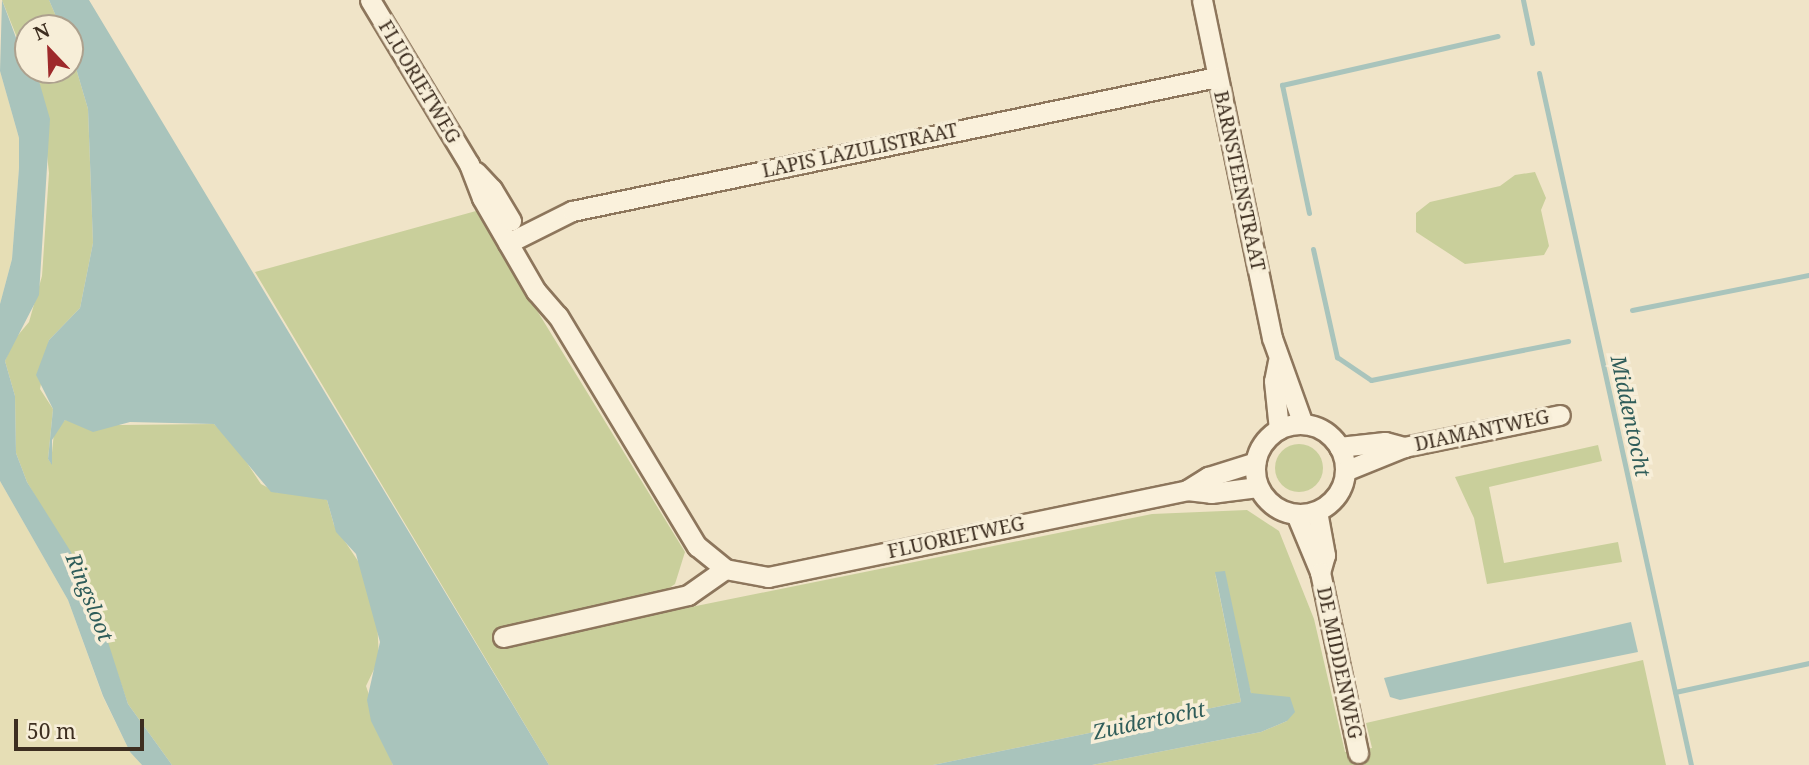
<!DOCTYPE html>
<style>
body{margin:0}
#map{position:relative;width:1809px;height:765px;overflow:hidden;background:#f0e4c8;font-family:"Noto Serif",serif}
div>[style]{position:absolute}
.farmland>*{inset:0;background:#e6deb5}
.green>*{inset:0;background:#c9cf9b}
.round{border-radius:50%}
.water>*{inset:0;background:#a9c4bc}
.stream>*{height:5px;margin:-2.5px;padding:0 2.5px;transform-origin:2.5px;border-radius:2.5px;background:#a9c4bc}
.roads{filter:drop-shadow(2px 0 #8d765c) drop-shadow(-2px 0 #8d765c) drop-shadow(0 2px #8d765c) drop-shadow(0 -2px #8d765c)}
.minor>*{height:19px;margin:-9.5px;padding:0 9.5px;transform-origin:9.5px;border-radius:9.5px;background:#faf1dc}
.minor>.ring{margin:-9.5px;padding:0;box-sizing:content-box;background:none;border:19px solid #faf1dc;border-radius:50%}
span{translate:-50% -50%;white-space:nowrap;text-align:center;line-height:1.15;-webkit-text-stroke:7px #f7eed8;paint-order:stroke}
.street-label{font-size:19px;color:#3d2e20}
.water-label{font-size:21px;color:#2f5d5a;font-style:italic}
.north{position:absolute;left:14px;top:14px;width:70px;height:70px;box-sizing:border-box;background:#f7eed8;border:2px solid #ada18e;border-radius:50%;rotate:337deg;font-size:19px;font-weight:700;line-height:28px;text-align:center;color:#3d2e20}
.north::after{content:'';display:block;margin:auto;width:24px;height:32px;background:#9e2a2b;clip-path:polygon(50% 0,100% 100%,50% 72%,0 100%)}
.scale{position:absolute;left:14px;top:719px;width:130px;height:32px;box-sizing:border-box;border:4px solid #3d2e20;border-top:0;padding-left:9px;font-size:21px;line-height:24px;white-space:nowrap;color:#3d2e20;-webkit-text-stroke:5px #f7eed8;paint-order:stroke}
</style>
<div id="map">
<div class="farmland">
<i style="clip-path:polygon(0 71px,19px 138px,19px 168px,12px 259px,0 304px)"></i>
<i style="clip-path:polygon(0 481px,68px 600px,103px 697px,130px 752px,142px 765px,0 765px)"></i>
</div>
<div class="green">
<i style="clip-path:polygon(2px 0,49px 0,61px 28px,28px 28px,28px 65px)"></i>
<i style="clip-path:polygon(70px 48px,88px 109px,93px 243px,80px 308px,49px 340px,40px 389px,53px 409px,48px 459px,51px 463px,54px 432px,65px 420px,120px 425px,214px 424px,237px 448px,261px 484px,278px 493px,301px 492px,327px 500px,334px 525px,362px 567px,377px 618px,379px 659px,366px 686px,393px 765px,172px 765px,128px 704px,86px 583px,27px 482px,16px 453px,15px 396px,5px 361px,14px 340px,29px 322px,42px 276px,49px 173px,39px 81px,31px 70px,70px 70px)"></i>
<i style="clip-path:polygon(1535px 172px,1546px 198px,1541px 210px,1549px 246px,1544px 255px,1465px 264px,1416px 232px,1416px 213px,1430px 202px,1500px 186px,1515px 175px)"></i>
<i style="clip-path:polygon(476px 211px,685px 552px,675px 584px,659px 595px,495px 629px,498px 646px,1152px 514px,1247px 510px,1279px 531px,1314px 619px,1345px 752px,1372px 748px,1366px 723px,1643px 660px,1666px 765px,1092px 765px,1261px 732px,1287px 721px,1251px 693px,1215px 573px,1241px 702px,933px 765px,549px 765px,255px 272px)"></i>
<i class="round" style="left:1275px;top:444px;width:48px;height:48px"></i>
<i style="clip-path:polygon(1598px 445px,1602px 461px,1489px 487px,1504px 563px,1618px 542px,1622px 562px,1487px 584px,1474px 518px,1455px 477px)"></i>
</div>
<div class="water">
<i style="clip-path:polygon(2px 0,28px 70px,39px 81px,50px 119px,39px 295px,5px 361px,15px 396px,16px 453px,27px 482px,71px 552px,97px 608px,128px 704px,172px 765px,142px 765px,130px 752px,103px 696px,68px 600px,0 481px,0 304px,12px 259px,19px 168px,19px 138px,0 71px)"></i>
<i style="clip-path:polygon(49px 0,89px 0,549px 765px,393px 765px,371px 721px,367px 700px,380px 642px,356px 554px,336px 532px,327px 500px,271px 492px,214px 424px,130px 422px,93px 432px,65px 420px,52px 440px,52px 465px,48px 459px,53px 409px,36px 375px,49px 340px,80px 308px,93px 243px,88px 109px,70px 48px,70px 28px,61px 28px)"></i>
<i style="clip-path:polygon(1225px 571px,1251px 693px,1290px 697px,1295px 712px,1287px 721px,1261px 732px,1092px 765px,933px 765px,1241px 702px,1215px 572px)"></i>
<i style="clip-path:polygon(1631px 622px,1638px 652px,1400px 700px,1390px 697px,1384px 678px)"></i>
</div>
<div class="stream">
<i style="left:1523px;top:0;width:44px;rotate:78.2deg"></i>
<i style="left:1539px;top:73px;width:708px;rotate:77.61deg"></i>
<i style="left:1309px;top:213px;width:131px;rotate:-101.9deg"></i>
<i style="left:1282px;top:85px;width:221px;rotate:-12.8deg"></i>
<i style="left:1313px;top:249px;width:111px;rotate:77.5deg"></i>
<i style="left:1337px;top:357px;width:41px;rotate:34.1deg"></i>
<i style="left:1371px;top:380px;width:201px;rotate:-11.2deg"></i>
<i style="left:1632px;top:310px;width:180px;rotate:-11.2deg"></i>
<i style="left:1675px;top:692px;width:137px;rotate:-12.2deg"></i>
</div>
<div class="roads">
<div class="minor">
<i style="left:370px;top:0;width:192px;rotate:58.9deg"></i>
<i style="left:469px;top:164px;width:36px;rotate:69deg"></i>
<i style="left:482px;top:198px;width:108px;rotate:59.9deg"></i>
<i style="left:536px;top:291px;width:33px;rotate:49deg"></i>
<i style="left:558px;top:316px;width:269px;rotate:58.9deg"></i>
<i style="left:697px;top:546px;width:36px;rotate:39deg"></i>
<i style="left:725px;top:569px;width:44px;rotate:10.5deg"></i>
<i style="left:768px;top:577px;width:428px;rotate:-11.7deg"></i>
<i style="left:1187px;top:490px;width:24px;rotate:7deg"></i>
<i style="left:1211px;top:493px;width:47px;rotate:-7.3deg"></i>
<i style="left:1202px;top:0;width:345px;rotate:78.3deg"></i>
<i style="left:1272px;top:338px;width:91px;rotate:70.2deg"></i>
<i style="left:476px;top:172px;width:23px;rotate:47deg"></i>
<i style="left:492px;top:189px;width:37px;rotate:59deg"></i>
<i style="left:508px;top:243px;width:72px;rotate:-26.6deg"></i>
<i style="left:572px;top:211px;width:659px;rotate:-11.74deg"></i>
<i style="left:1278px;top:361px;width:20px;rotate:101deg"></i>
<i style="left:1274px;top:381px;width:48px;rotate:84.1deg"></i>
<i class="ring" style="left:1255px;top:424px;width:71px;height:71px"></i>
<i style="left:1339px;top:447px;width:46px;rotate:-6.2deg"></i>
<i style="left:1385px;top:442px;width:20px;rotate:15deg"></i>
<i style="left:1404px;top:447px;width:159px;rotate:-11.6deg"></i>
<i style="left:1345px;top:471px;width:64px;rotate:-22.1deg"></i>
<i style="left:1187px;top:490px;width:25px;rotate:-32deg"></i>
<i style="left:1208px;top:477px;width:50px;rotate:-17.4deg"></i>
<i style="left:1317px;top:511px;width:45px;rotate:79.7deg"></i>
<i style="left:1325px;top:555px;width:18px;rotate:106deg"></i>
<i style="left:1296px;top:514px;width:63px;rotate:67.5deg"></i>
<i style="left:1320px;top:572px;width:185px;rotate:78.1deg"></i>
<i style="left:503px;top:637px;width:190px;rotate:-12.8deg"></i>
<i style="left:688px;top:595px;width:45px;rotate:-35.1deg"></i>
</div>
</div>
<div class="street-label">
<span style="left:419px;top:82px;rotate:59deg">FLUORIETWEG</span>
<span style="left:860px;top:151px;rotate:-12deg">LAPIS LAZULISTRAAT</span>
<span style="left:1239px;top:181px;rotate:78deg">BARNSTEENSTRAAT</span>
<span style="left:1482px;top:431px;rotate:-12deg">DIAMANTWEG</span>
<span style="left:956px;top:538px;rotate:-12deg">FLUORIETWEG</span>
<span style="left:1339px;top:663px;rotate:78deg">DE MIDDENWEG</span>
</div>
<div class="water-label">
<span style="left:1631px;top:416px;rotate:78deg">Middentocht</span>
<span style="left:90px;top:597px;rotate:68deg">Ringsloot</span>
<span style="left:1149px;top:720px;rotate:-12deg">Zuidertocht</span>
</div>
<div class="north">N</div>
<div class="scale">50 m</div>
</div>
